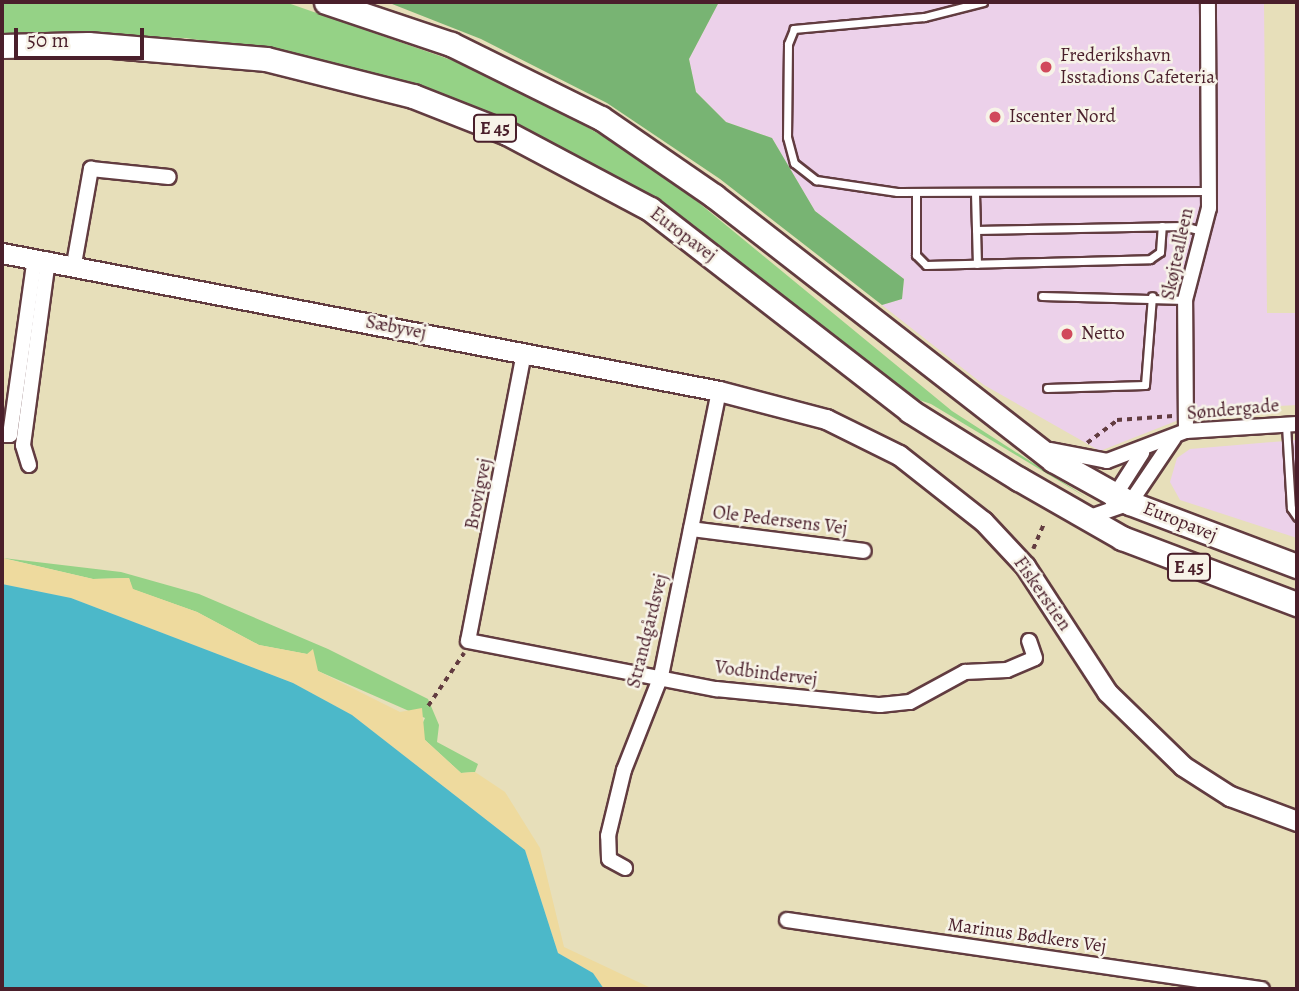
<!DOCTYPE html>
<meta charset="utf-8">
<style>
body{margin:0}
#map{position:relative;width:1299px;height:991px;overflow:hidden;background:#e7dfba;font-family:Alegreya,serif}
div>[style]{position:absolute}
.built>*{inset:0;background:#ecd1ea}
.green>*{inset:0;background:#95d286}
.forest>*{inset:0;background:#78b473}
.sand>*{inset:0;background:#eeda9e}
.water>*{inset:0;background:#4cb8c9}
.path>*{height:3.5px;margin-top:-1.75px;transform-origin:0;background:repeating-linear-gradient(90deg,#623c40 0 5px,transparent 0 10px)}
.roads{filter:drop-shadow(2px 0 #623c40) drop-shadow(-2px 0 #623c40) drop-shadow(0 2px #623c40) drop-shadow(0 -2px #623c40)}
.service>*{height:7px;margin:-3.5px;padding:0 3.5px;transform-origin:3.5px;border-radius:3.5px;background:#fff}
.minor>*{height:14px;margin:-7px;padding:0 7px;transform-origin:7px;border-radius:7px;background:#fff}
.tertiary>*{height:19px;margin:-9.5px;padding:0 9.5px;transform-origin:9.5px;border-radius:9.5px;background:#fff}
.primary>*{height:23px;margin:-11.5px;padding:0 11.5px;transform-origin:11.5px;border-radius:11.5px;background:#fff}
.dots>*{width:19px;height:19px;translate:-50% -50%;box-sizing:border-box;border:4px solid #f7f3e8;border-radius:50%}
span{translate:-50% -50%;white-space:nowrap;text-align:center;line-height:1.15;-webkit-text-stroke:5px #f7f3e8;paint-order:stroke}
.shield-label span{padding:2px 5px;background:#f7f3e8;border:2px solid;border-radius:5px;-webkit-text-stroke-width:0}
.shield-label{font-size:18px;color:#4a1f2b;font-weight:700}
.poi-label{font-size:19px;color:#4a1f2b}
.left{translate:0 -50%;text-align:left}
.street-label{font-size:19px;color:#4a1f2b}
.frame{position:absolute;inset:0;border:4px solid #4a1f2b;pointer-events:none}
.scale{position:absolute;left:14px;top:28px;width:130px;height:32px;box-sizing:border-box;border:4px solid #4a1f2b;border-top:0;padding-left:9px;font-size:21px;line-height:24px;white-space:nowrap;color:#4a1f2b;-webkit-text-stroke:5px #f7f3e8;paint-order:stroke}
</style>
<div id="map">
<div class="built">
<i style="clip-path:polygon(719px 2px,1264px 2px,1267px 313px,1297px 313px,1297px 405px,1204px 410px,1100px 451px,984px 385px,882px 305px,902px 299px,904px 279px,815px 211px,772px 138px,726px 122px,696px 92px,689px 59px)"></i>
<i style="clip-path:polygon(1297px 440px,1297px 538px,1180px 500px,1170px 482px,1177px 458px,1190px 449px)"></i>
</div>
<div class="green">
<i style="clip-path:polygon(2px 2px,285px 2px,503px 78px,654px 166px,952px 411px,1089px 499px,931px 404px,902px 394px,694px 228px,537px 134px,462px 101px,313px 57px,186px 38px,2px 34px)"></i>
<i style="clip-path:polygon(3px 558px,121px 572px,199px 594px,328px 649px,428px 699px,439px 725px,437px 742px,478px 764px,475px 772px,461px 773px,425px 740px,419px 731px,425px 718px,318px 671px,307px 654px,259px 645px,197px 612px,132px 589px,129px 578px,93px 579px)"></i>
</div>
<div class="forest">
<i style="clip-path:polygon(387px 2px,719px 2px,689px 59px,696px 92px,726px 122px,772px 138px,815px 211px,904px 279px,902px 299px,882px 305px,720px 179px,607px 103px,481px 39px)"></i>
</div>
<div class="sand">
<i style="clip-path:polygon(2px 558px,93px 579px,129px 578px,133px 589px,197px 612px,259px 645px,307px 654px,313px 649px,318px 671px,400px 712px,422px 708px,425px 740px,461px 773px,475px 772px,505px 792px,540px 848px,564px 947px,653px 989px,604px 989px,593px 973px,558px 953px,525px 850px,352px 715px,293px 683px,71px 598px,2px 584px)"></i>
</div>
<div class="water">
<i style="clip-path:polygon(2px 584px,71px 598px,293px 683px,352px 715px,525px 850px,558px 953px,593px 973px,604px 989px,2px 989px)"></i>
</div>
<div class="path">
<i style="left:1087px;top:443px;width:38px;rotate:-37deg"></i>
<i style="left:1117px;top:420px;width:56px;rotate:-4.1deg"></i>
<i style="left:1033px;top:549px;width:26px;rotate:-67deg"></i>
<i style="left:428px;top:706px;width:64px;rotate:-55.8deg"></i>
</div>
<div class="roads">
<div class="service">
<i style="left:983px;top:2px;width:61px;rotate:165.7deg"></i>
<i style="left:924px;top:17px;width:131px;rotate:174.7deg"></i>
<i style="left:794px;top:29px;width:16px;rotate:112deg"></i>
<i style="left:788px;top:44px;width:93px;rotate:90.6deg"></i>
<i style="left:787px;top:137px;width:27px;rotate:75deg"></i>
<i style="left:794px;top:163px;width:28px;rotate:38deg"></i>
<i style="left:816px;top:180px;width:82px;rotate:8.4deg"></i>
<i style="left:897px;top:192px;width:312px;rotate:-0.2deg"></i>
<i style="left:916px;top:193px;width:62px;rotate:90deg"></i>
<i style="left:916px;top:255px;width:14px;rotate:45deg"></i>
<i style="left:926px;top:265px;width:224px;rotate:-1.5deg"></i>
<i style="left:1150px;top:259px;width:12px;rotate:-35deg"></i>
<i style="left:1160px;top:252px;width:26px;rotate:-86deg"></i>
<i style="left:975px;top:193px;width:71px;rotate:88.4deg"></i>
<i style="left:976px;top:230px;width:207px;rotate:-1.1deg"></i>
<i style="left:1183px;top:226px;width:20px;rotate:15deg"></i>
<i style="left:1042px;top:296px;width:143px;rotate:1.6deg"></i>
<i style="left:1047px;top:388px;width:98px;rotate:-1.8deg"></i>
<i style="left:1145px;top:385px;width:89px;rotate:-85.5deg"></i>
<i style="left:1286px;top:425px;width:83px;rotate:86.6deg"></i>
<i style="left:1291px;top:508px;width:11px;rotate:56deg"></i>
</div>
<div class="minor">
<i style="left:74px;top:264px;width:97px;rotate:-79.9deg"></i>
<i style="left:91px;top:169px;width:78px;rotate:5.9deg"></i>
<i style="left:524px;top:353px;width:293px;rotate:101deg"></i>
<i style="left:468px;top:641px;width:253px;rotate:11deg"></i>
<i style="left:716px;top:689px;width:165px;rotate:5.6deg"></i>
<i style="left:880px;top:705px;width:30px;rotate:-6deg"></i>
<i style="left:910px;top:702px;width:63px;rotate:-28.6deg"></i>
<i style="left:965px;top:672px;width:42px;rotate:-2.7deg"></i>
<i style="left:1007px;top:670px;width:30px;rotate:-23deg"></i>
<i style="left:1035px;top:658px;width:18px;rotate:-109deg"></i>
<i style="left:1186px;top:431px;width:131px;rotate:-90.4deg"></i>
<i style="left:1185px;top:300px;width:95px;rotate:-75.4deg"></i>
<i style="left:1209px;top:208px;width:206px;rotate:-90.3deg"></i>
<i style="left:2px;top:435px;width:8px"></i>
<i style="left:10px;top:435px;width:179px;rotate:-82deg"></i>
<i style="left:1051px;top:450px;width:57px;rotate:11.1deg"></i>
<i style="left:1107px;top:461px;width:85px;rotate:-20.8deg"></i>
<i style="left:1186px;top:431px;width:111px;rotate:-3.6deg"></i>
<i style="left:29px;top:465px;width:21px;rotate:-107deg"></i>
<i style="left:23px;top:445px;width:187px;rotate:-82.3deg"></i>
<i style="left:1112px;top:500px;width:56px;rotate:-57.4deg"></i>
<i style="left:1087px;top:518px;width:46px;rotate:-19.2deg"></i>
<i style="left:1130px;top:503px;width:78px;rotate:-55.9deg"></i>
<i style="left:691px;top:529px;width:174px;rotate:7.2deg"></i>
<i style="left:625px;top:868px;width:18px;rotate:-151deg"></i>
<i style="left:609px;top:859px;width:23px;rotate:-92deg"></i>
<i style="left:608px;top:836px;width:68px;rotate:-76.4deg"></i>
<i style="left:624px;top:770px;width:101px;rotate:-68.5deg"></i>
<i style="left:661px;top:676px;width:291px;rotate:-78.5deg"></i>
<i style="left:787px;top:920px;width:480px;rotate:8.3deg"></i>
</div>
<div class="tertiary">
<i style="left:2px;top:253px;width:730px;rotate:10.89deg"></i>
<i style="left:719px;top:391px;width:111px;rotate:14.7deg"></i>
<i style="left:826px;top:419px;width:81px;rotate:26.3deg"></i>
<i style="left:899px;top:455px;width:107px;rotate:38.2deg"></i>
<i style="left:983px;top:521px;width:62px;rotate:47deg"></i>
<i style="left:1025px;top:566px;width:150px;rotate:56.9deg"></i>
<i style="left:1107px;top:692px;width:106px;rotate:44.2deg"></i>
<i style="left:1183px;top:766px;width:56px;rotate:32.6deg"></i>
<i style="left:1230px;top:796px;width:72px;rotate:20.5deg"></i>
</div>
<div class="primary">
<i style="left:326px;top:2px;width:132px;rotate:18.6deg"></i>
<i style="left:451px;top:44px;width:167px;rotate:26.3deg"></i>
<i style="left:601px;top:118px;width:137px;rotate:34.6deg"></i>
<i style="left:714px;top:196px;width:430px;rotate:37.9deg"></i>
<i style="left:1053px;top:460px;width:88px;rotate:29.2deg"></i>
<i style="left:1130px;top:503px;width:178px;rotate:20.7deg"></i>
<i style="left:2px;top:46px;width:86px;rotate:-1.3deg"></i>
<i style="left:88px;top:44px;width:179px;rotate:4.8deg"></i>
<i style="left:266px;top:59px;width:152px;rotate:14.1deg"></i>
<i style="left:413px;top:96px;width:101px;rotate:21.5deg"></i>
<i style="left:507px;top:133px;width:162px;rotate:28deg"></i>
<i style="left:650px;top:209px;width:329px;rotate:37.8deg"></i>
<i style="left:910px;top:411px;width:128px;rotate:32deg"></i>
<i style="left:1019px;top:479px;width:119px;rotate:29.8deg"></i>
<i style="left:1122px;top:538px;width:187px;rotate:20.7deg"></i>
</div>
</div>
<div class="dots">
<i style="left:1046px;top:67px;background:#d1495b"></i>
<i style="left:995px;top:117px;background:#d1495b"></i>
<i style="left:1067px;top:334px;background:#d1495b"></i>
</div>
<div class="shield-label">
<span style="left:495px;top:128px">E 45</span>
<span style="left:1189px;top:567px">E 45</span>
</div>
<div class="poi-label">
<span class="left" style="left:1060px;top:67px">Frederikshavn<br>Isstadions Cafeteria</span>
<span class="left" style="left:1009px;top:117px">Iscenter Nord</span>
<span class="left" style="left:1081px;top:334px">Netto</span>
</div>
<div class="street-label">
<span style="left:683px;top:235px;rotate:37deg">Europavej</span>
<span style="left:1178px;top:254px;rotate:-78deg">Skøjtealleen</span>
<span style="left:396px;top:328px;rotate:11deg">Sæbyvej</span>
<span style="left:1233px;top:410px;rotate:-5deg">Søndergade</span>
<span style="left:479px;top:494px;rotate:-79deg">Brovigvej</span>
<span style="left:780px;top:521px;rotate:7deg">Ole Pedersens Vej</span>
<span style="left:1180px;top:522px;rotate:22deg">Europavej</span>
<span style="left:1042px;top:594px;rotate:55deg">Fiskerstien</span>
<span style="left:648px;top:631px;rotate:-76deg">Strandgårdsvej</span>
<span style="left:766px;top:674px;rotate:7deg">Vodbindervej</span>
<span style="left:1027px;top:936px;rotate:8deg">Marinus Bødkers Vej</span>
</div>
<div class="frame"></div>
<div class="scale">50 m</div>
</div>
